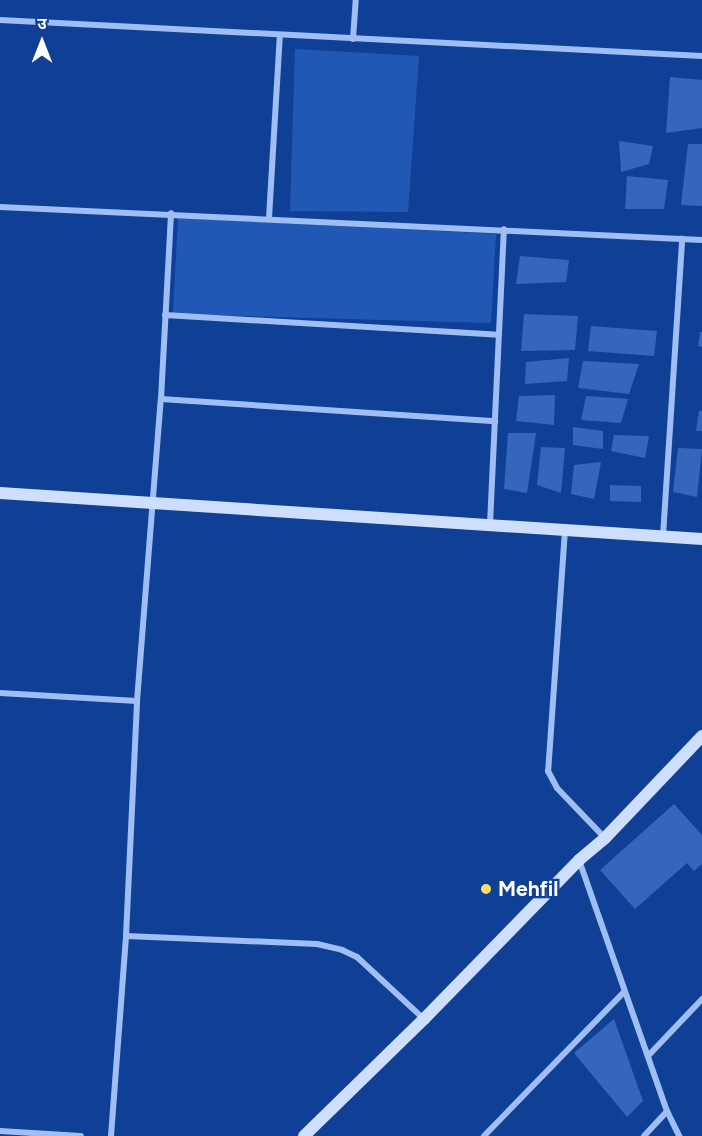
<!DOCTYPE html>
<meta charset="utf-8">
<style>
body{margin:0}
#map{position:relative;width:702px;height:1136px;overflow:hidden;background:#104095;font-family:Figtree,"Noto Sans Devanagari",sans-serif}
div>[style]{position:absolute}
.green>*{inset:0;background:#2258b5}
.building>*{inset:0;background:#3466bc}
.street>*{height:6px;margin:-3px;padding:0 3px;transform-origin:3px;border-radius:3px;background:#9ebef4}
.secondary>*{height:12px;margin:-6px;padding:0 6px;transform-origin:6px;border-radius:6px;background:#cedffd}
.dots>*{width:16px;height:16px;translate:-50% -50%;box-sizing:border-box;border:3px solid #104095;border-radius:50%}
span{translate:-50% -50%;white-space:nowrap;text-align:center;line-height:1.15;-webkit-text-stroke:4.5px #104095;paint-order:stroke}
.poi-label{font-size:21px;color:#fff;font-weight:700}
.left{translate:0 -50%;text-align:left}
.north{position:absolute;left:12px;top:12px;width:60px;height:60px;-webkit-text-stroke:4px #104095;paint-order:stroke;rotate:0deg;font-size:16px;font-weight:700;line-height:24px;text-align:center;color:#fff}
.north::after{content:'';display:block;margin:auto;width:21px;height:27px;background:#fff;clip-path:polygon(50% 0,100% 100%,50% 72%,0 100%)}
</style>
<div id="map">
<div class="green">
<i style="clip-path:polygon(295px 49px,419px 56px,408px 212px,290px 211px)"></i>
<i style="clip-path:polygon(178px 218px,496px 234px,491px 323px,173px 314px)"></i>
</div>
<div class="building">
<i style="clip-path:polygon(670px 77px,702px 80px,702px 128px,666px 133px)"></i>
<i style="clip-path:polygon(619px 141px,653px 146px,649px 164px,621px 172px)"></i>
<i style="clip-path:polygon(688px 144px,702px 144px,702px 206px,681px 205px)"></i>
<i style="clip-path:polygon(627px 176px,668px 180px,664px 209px,625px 209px)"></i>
<i style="clip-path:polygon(520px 256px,569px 260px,566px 282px,516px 284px)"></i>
<i style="clip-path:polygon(524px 314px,578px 316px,575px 350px,521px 351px)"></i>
<i style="clip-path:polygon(591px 326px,657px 331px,654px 356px,588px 351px)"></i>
<i style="clip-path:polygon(700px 332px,702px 332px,702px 347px,698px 346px)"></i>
<i style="clip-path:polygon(569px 358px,567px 381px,525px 384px,526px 362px)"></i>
<i style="clip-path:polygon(583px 361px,639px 364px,629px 394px,578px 388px)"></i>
<i style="clip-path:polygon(555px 395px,554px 425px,516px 421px,519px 396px)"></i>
<i style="clip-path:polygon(586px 396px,628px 399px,621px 423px,581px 420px)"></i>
<i style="clip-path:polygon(699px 411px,702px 411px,702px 431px,696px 431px)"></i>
<i style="clip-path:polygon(573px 427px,603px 431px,603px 449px,573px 445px)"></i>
<i style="clip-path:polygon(508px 433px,536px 433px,527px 493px,504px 489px)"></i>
<i style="clip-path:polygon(614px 435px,649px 436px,645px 458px,611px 451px)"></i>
<i style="clip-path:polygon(541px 447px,565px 448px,561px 493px,537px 485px)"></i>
<i style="clip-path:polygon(678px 448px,702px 449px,697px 497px,673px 492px)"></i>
<i style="clip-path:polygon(601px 462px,594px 499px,571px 494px,574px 465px)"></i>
<i style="clip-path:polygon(610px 485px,641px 486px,641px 502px,610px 501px)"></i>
<i style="clip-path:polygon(674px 804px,702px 835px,702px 864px,694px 871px,687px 863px,635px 909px,600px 870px)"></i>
<i style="clip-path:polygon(614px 1019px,643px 1101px,627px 1117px,574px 1053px)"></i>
</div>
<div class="street">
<i style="left:0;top:20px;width:703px;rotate:2.94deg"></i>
<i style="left:353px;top:39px;width:39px;rotate:-86deg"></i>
<i style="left:0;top:207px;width:703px;rotate:2.69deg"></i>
<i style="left:269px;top:218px;width:183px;rotate:-86.6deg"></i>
<i style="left:165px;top:315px;width:334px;rotate:3.4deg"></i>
<i style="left:161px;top:399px;width:335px;rotate:3.8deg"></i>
<i style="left:490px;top:524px;width:295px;rotate:-87.3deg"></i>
<i style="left:565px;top:530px;width:242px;rotate:94deg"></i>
<i style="left:548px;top:771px;width:19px;rotate:62deg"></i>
<i style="left:557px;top:788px;width:69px;rotate:46.2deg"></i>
<i style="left:663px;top:536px;width:298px;rotate:-86.3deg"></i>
<i style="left:0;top:693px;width:137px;rotate:3.3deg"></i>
<i style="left:579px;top:860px;width:266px;rotate:70.7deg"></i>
<i style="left:667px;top:1111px;width:28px;rotate:64deg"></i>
<i style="left:126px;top:936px;width:191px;rotate:2.4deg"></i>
<i style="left:317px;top:944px;width:26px;rotate:13deg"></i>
<i style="left:342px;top:950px;width:17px;rotate:25deg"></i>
<i style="left:357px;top:957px;width:91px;rotate:42.8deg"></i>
<i style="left:648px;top:1056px;width:79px;rotate:-46.5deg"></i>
<i style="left:0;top:1131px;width:81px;rotate:3.5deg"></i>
<i style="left:111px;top:1136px;width:201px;rotate:-85.7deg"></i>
<i style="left:126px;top:936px;width:235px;rotate:-87.3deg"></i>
<i style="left:137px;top:701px;width:303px;rotate:-85.5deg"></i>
<i style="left:161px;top:399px;width:186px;rotate:-86.9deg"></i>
<i style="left:484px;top:1136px;width:201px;rotate:-45.8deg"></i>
<i style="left:644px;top:1136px;width:34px;rotate:-47deg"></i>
</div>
<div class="secondary">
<i style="left:0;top:493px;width:704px;rotate:3.75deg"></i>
<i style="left:304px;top:1136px;width:168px;rotate:-44.3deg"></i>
<i style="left:424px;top:1019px;width:222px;rotate:-45.7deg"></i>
<i style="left:579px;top:860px;width:34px;rotate:-40deg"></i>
<i style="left:605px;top:838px;width:141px;rotate:-46.4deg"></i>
</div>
<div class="dots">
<i style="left:486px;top:889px;background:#ffde61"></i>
</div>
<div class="poi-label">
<span class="left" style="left:498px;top:889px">Mehfil</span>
</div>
<div class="north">उ</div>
</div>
